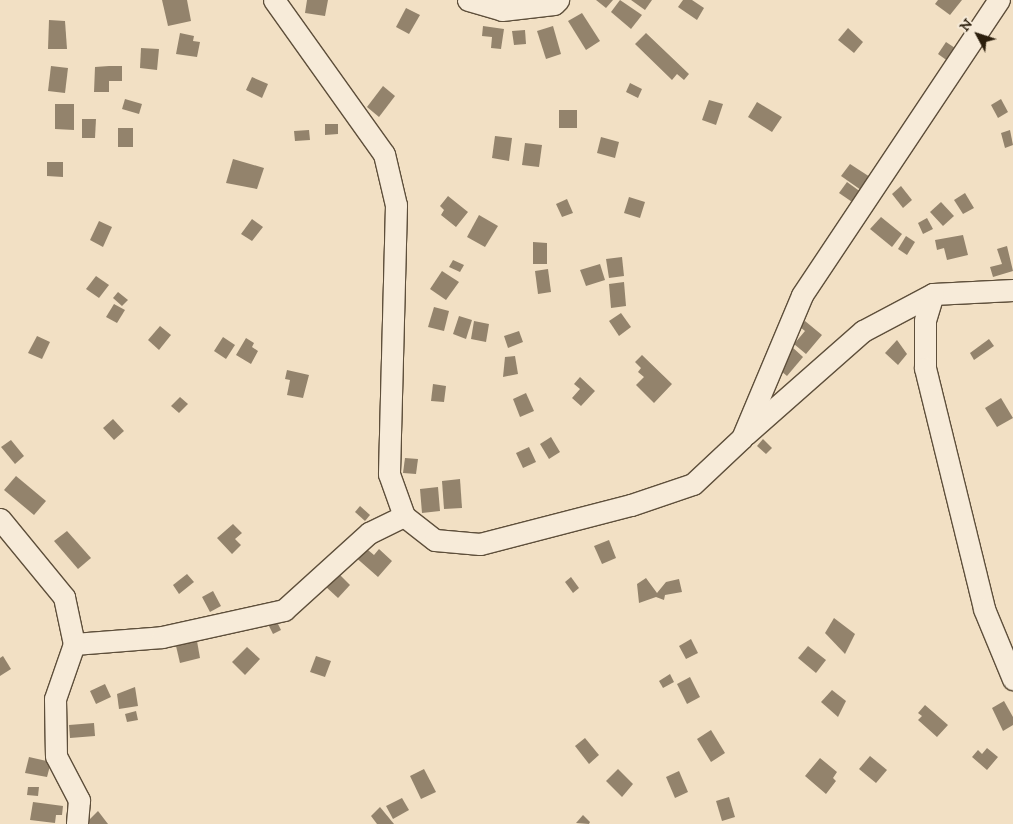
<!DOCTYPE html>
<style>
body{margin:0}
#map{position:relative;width:1013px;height:824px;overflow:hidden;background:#f2e0c4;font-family:"IM FELL DW Pica",serif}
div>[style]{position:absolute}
.building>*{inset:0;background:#93836c}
.roads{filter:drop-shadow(1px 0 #5e4f3b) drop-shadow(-1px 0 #5e4f3b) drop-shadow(0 1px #5e4f3b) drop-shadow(0 -1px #5e4f3b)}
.minor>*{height:21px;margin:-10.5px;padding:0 10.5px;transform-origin:10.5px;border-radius:10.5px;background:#f7ebd9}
span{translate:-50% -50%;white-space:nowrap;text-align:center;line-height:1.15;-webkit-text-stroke:4px #f7ebd9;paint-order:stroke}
.north{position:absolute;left:953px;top:10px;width:50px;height:50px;-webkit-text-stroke:4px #f7ebd9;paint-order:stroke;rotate:310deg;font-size:14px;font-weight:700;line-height:20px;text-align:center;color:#2c1f0d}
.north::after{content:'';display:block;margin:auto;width:18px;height:22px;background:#2c1f0d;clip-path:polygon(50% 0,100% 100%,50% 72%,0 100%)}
</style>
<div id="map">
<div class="building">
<i style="clip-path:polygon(162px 0,187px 0,191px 21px,168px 26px)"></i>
<i style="clip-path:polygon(307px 0,328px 0,325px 16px,305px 13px)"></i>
<i style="clip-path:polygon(596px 0,613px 0,606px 8px)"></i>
<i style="clip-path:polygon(620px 0,642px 15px,631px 29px,611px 12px)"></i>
<i style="clip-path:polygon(631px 0,652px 0,645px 10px)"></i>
<i style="clip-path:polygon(683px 0,692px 0,704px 8px,697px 20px,678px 7px)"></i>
<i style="clip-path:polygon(938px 0,962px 0,950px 15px,935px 4px)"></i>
<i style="clip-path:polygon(406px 8px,420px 15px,409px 34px,396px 27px)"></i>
<i style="clip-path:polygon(582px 13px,600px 41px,586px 50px,568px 21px)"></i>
<i style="clip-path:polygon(49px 20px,65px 21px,67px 49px,48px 49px)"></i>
<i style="clip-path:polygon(483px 26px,504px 29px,501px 49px,491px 48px,492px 37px,482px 36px)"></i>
<i style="clip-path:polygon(553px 26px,561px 54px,546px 59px,537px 31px)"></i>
<i style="clip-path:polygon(848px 28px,863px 42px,854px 53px,838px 40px)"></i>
<i style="clip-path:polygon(525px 30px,526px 44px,514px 45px,512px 31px)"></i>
<i style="clip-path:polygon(180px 33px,194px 36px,193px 41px,200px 42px,197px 57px,176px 54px)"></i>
<i style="clip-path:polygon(646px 33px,689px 74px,684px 80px,677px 74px,672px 80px,635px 44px)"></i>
<i style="clip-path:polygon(946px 42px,961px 52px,952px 64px,938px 54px)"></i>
<i style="clip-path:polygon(141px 48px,159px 49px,157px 70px,140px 68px)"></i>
<i style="clip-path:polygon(51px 66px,68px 68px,65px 93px,48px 91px)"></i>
<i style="clip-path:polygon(109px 66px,122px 66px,122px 81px,109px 81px,109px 92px,94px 92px,95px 67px)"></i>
<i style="clip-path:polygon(252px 77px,268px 84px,262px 98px,246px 90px)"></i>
<i style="clip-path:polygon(630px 83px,642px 89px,638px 98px,626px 92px)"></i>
<i style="clip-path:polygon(383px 86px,395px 96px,379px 117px,367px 107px)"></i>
<i style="clip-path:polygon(125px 99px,142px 104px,139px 114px,122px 109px)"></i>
<i style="clip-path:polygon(1001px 99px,1008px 112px,998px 118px,991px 105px)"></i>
<i style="clip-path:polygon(709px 100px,723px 104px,716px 125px,702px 120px)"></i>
<i style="clip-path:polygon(757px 102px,782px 117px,772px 132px,748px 117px)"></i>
<i style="clip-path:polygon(55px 104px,74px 104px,74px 130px,55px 129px)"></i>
<i style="clip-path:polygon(559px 110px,577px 110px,577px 128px,559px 128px)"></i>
<i style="clip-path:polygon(82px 119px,96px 119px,95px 138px,82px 138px)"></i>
<i style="clip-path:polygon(325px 124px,338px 124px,338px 134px,325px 135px)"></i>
<i style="clip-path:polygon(118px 128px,133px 128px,133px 147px,118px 147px)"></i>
<i style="clip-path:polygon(309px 130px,310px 140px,295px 141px,294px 131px)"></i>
<i style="clip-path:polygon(1010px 130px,1013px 145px,1005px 148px,1001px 133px)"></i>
<i style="clip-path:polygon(495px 136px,512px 138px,509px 161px,492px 158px)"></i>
<i style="clip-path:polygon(601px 137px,619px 142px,615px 158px,597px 153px)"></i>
<i style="clip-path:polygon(525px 143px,542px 145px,539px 167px,522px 165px)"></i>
<i style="clip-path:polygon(233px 159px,264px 168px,257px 189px,226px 183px)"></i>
<i style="clip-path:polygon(47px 162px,63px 162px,63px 177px,47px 176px)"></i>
<i style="clip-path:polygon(850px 164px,870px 177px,861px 190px,841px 176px)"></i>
<i style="clip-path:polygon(847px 182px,865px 195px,858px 206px,839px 193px)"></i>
<i style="clip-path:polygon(901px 186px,912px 200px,903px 208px,892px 194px)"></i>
<i style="clip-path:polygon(965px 193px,974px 208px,963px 214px,954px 200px)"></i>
<i style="clip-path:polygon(448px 196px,468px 212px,456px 227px,441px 215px,444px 210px,440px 206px)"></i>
<i style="clip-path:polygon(629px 197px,645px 202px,640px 218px,624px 213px)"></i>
<i style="clip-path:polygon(567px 199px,573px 213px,562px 217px,556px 204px)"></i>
<i style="clip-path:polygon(941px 202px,954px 216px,943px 226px,930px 212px)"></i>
<i style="clip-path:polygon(479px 215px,498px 226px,485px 247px,467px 237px)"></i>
<i style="clip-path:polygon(881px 217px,902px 234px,892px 247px,870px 229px)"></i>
<i style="clip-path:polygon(927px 218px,933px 229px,923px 234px,918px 223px)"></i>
<i style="clip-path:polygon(252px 219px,263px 227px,252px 241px,241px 234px)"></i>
<i style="clip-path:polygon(99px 221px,112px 227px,103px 247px,90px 240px)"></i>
<i style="clip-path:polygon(963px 235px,968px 255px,947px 260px,944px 248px,937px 250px,935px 240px)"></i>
<i style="clip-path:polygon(906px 236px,915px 242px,907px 255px,898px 249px)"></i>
<i style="clip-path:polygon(533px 242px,547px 243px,547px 264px,533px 264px)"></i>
<i style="clip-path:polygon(1007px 246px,1013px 271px,993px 277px,990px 267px,1002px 264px,997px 249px)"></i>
<i style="clip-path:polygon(622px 257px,624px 276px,609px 278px,606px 259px)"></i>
<i style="clip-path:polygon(453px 260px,464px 265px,460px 272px,449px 267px)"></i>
<i style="clip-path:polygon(600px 264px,605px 280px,586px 286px,580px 270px)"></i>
<i style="clip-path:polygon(548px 269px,551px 292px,538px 294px,535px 271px)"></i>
<i style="clip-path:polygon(442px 271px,459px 282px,446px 300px,430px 289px)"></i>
<i style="clip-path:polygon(96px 276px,109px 285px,99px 298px,86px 289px)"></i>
<i style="clip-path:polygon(624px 282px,626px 306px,611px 308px,609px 284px)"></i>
<i style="clip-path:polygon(118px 292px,128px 300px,122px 306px,113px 298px)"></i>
<i style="clip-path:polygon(114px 304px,125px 310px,117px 323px,106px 317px)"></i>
<i style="clip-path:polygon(434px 307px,449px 311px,444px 331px,428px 327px)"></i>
<i style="clip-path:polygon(621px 313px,631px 327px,619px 336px,609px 321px)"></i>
<i style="clip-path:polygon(459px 316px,472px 320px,466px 339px,453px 334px)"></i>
<i style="clip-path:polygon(474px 321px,489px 324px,486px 342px,471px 339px)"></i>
<i style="clip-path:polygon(805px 321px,822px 335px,806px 354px,794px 344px,805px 331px,800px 327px)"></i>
<i style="clip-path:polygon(160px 326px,171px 335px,159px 350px,148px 340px)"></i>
<i style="clip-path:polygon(519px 331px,523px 342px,508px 348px,504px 336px)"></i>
<i style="clip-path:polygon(37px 336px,50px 342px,42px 359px,28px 353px)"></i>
<i style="clip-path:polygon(223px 337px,235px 345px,226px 359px,214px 351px)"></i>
<i style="clip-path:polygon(246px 338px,254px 343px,252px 347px,258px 351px,251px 364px,236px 355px)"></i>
<i style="clip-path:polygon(989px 339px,994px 346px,974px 360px,970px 353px)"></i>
<i style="clip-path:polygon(897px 340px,907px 354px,898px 365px,885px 353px)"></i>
<i style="clip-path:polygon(791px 346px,803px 357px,787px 376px,775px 366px)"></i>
<i style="clip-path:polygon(642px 355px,672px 384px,654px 403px,636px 385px,644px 377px,638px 372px,641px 368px,635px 362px)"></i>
<i style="clip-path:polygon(515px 356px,518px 374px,503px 377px,505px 357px)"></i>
<i style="clip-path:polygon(287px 370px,309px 375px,303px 398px,287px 395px,290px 380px,285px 379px)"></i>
<i style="clip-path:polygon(580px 377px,595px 391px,581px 406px,572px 398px,580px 389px,574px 384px)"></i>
<i style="clip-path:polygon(433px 384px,446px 386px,444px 402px,431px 401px)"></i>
<i style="clip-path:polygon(526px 393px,534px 411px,520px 417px,513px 399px)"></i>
<i style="clip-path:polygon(180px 397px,188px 404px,179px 413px,171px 406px)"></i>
<i style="clip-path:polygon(1001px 398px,1013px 418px,997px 427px,985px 408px)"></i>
<i style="clip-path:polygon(113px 419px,124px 431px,114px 440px,103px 428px)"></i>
<i style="clip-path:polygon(551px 437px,560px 452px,549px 459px,540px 444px)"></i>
<i style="clip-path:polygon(763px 439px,772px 448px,766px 454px,757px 446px)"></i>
<i style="clip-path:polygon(11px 440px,24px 456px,15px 464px,1px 447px)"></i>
<i style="clip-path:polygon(529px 447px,536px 462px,523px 468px,516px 453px)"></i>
<i style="clip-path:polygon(405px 458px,418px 459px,416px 474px,403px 473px)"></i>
<i style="clip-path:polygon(16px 476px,46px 501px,34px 515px,4px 490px)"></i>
<i style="clip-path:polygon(460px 479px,462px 508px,444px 509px,442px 481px)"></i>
<i style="clip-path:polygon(438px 487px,440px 511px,422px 513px,420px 489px)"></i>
<i style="clip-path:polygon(360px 506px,370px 515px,365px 521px,355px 512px)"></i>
<i style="clip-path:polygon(233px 524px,242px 533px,235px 539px,241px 545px,232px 554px,217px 538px)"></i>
<i style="clip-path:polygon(67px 531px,91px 558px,78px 569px,54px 541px)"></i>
<i style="clip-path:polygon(609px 540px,616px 558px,602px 564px,594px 546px)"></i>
<i style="clip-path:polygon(362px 545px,374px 555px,379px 549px,392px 561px,378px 577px,353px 555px)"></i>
<i style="clip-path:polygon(337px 572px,350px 585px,338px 598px,325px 586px)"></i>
<i style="clip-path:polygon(187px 574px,194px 582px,179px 594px,173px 585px)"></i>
<i style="clip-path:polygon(571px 577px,579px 588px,573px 593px,565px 582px)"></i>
<i style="clip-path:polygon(646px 578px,657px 593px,666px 582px,679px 579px,682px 592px,665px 595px,664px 600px,656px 597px,639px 603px,637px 584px)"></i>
<i style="clip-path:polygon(213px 591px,221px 606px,210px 612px,202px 597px)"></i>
<i style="clip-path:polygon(834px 618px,855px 634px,845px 654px,825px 633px)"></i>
<i style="clip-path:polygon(276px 620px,281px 630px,273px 634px,268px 624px)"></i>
<i style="clip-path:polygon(691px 639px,698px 653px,686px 659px,679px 646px)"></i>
<i style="clip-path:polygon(197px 641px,200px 658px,180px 663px,176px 646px)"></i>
<i style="clip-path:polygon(808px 646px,826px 660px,816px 673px,798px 658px)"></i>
<i style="clip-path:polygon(247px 647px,260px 659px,245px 675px,232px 662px)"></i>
<i style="clip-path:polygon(3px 656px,11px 669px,0 676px,0 658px)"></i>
<i style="clip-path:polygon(316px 656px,331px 661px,325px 677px,310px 672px)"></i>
<i style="clip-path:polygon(670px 674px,674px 682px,663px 688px,659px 681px)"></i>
<i style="clip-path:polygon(690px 677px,700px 697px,687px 704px,677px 684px)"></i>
<i style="clip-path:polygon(105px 684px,111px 697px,96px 704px,90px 691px)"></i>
<i style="clip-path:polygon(135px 687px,138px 706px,119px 709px,117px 694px)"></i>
<i style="clip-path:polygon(832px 690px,846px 701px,838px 717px,821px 702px)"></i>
<i style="clip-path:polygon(1004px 701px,1013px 717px,1013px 725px,1003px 731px,992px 708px)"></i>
<i style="clip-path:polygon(925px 705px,948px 725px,937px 737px,918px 720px,922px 716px,918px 713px)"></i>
<i style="clip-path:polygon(136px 711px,138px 720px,127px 722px,125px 714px)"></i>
<i style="clip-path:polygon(94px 723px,95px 736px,70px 738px,69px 725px)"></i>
<i style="clip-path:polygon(711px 730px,725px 753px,711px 762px,697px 739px)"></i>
<i style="clip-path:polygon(585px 738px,599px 755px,589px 764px,575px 746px)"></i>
<i style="clip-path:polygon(987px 748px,998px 757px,987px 770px,972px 757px,978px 750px,982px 754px)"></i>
<i style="clip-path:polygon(870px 756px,887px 770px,876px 783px,859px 769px)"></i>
<i style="clip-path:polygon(29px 757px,51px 762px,47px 777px,25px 773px)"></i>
<i style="clip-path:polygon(820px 758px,837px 772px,833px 778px,836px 781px,826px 794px,805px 776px)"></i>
<i style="clip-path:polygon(424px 769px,436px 792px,421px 799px,410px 776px)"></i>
<i style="clip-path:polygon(618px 769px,633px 784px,622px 797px,606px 781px)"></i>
<i style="clip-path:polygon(679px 771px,688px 792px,675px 798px,666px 777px)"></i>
<i style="clip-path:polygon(28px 787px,39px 787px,38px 796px,27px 795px)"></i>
<i style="clip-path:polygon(729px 797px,735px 817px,722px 821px,716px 801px)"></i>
<i style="clip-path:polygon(402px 798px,409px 810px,393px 819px,386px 806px)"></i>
<i style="clip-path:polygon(33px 802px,63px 806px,62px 815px,56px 815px,55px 823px,30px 820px)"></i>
<i style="clip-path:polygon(380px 807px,394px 824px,377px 824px,371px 816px)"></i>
<i style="clip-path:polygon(98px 811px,108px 824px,85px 824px)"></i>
<i style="clip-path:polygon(583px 815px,590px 822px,589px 824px,576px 823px)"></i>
</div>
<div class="roads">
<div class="minor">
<i style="left:274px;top:0;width:189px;rotate:54.5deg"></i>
<i style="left:384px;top:154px;width:52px;rotate:76.8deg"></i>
<i style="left:396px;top:205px;width:269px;rotate:91.5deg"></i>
<i style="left:389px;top:474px;width:45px;rotate:70.3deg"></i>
<i style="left:404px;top:516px;width:39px;rotate:38deg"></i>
<i style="left:435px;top:540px;width:45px;rotate:5.1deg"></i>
<i style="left:480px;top:544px;width:156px;rotate:-14.5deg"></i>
<i style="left:631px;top:505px;width:65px;rotate:-18.7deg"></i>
<i style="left:693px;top:484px;width:67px;rotate:-43.2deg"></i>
<i style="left:742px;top:438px;width:155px;rotate:-67.2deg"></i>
<i style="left:802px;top:295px;width:355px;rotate:-56.3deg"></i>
<i style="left:468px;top:0;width:35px;rotate:16deg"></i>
<i style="left:502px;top:10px;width:52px;rotate:-6.6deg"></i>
<i style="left:554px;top:4px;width:6px;rotate:-45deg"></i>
<i style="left:933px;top:294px;width:80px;rotate:-2.9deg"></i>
<i style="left:746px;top:434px;width:156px;rotate:-41.4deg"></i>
<i style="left:863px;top:331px;width:79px;rotate:-27.9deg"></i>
<i style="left:933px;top:294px;width:27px;rotate:107deg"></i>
<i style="left:925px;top:320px;width:48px;rotate:90deg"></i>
<i style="left:925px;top:368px;width:248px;rotate:76.2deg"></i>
<i style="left:984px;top:609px;width:76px;rotate:67.5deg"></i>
<i style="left:0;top:519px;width:101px;rotate:50.6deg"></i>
<i style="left:64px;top:597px;width:48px;rotate:78deg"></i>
<i style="left:74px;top:644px;width:88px;rotate:-4.5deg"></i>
<i style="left:162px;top:637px;width:125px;rotate:-12.5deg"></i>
<i style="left:284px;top:610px;width:115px;rotate:-42.2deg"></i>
<i style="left:369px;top:533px;width:39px;rotate:-26deg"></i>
<i style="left:74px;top:644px;width:58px;rotate:109.1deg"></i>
<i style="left:55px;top:699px;width:57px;rotate:89deg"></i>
<i style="left:56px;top:756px;width:50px;rotate:62.4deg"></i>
<i style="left:79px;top:800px;width:24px;rotate:95deg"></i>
</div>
</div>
<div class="north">N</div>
</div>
